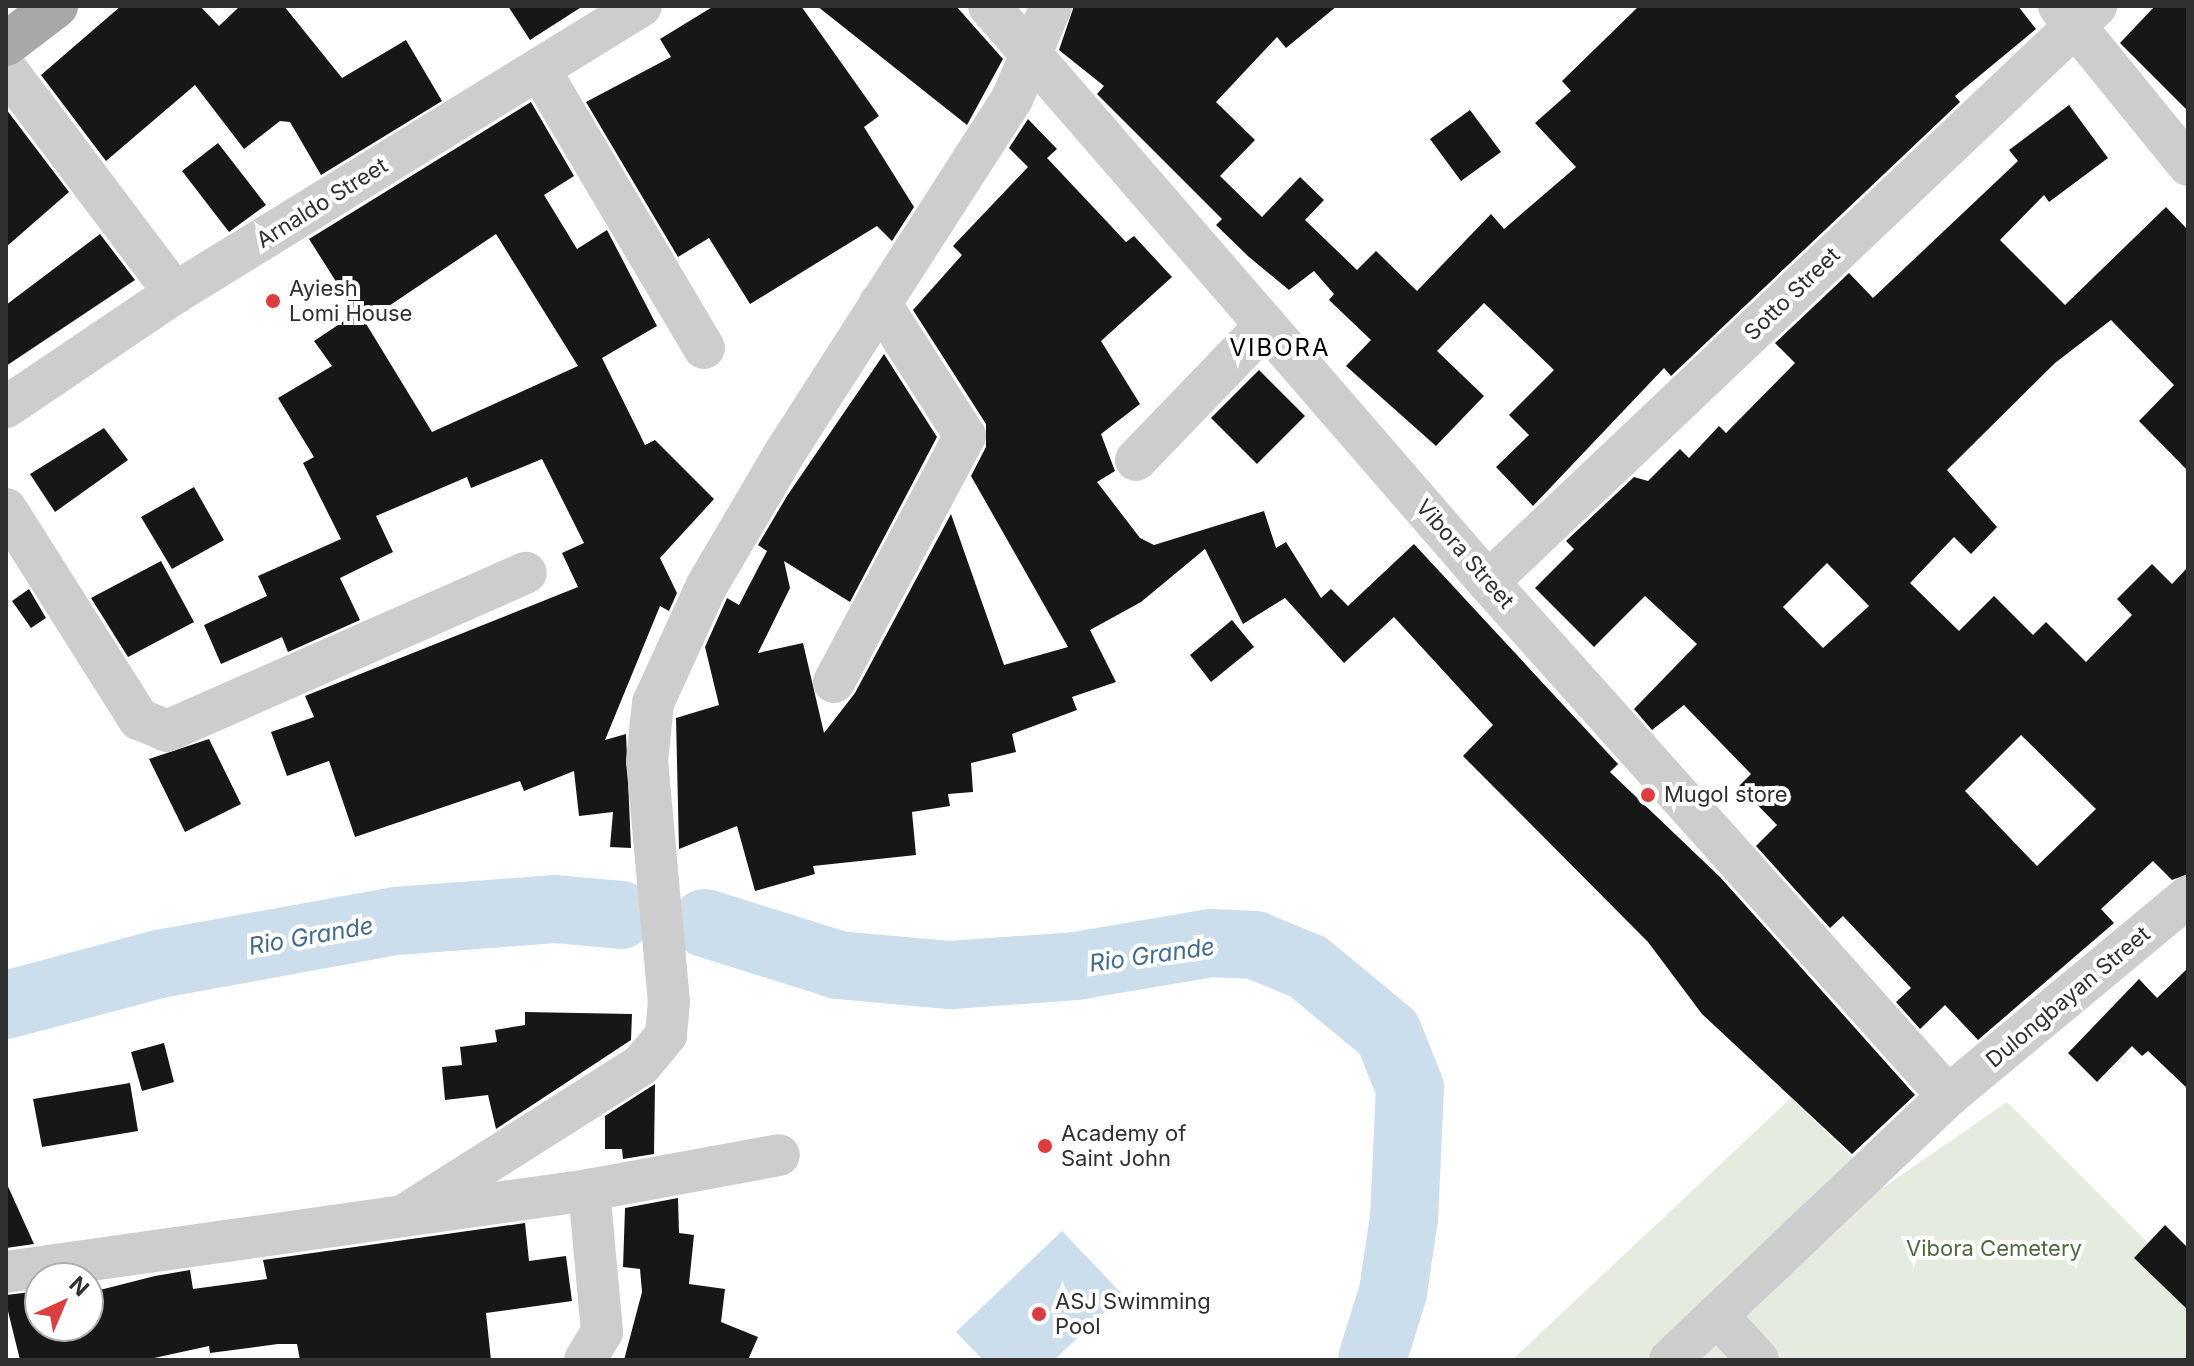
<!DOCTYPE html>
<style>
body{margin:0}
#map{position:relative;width:2194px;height:1366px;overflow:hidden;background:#fff;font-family:Inter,sans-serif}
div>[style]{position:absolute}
.green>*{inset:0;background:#e5ecdf}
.water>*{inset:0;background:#ccddeb}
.river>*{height:68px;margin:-34px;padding:0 34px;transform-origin:34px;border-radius:34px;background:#ccddeb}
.building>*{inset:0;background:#171717}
.minor>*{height:42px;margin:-21px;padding:0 21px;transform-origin:21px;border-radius:21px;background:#cdcdcd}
.major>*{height:44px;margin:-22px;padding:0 22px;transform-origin:22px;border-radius:22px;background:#a8a8a8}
.dots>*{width:22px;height:22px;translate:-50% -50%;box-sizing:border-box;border:4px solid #fff;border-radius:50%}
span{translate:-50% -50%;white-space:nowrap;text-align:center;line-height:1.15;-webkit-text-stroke:8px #fff;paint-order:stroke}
.street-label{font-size:22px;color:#303030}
.poi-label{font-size:22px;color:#303030}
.left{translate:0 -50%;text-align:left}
.park-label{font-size:22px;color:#50693f}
.neighbourhood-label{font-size:24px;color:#000;letter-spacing:2px}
.water-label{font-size:24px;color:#426b8e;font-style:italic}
.frame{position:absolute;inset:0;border:8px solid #303030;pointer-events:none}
.north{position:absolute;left:24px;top:1262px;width:80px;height:80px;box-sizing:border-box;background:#fff;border:2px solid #acacac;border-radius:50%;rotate:44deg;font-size:22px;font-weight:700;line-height:32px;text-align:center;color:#303030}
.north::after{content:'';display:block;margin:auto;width:28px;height:36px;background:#dc3d3e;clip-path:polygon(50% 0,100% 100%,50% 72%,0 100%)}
</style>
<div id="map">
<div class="green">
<i style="clip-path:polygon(1791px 1098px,1884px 1187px,2007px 1102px,2188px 1283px,2188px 1360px,1512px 1360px)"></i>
</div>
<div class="water">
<i style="clip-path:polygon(1062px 1231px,1123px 1295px,1054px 1360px,983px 1360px,956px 1332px)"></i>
</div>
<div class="river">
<i style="left:705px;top:923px;width:139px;rotate:17.5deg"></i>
<i style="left:838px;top:965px;width:113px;rotate:5.1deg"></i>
<i style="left:951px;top:975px;width:125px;rotate:-4.1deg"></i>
<i style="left:1076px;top:966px;width:137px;rotate:-9.7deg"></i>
<i style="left:1211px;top:943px;width:44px;rotate:2.6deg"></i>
<i style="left:1255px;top:945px;width:57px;rotate:22.5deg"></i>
<i style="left:1308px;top:967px;width:104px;rotate:39.5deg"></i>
<i style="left:1388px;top:1033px;width:59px;rotate:68.2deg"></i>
<i style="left:1410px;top:1088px;width:130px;rotate:92.6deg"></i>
<i style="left:1404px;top:1218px;width:75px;rotate:98.5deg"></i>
<i style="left:1393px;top:1292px;width:71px;rotate:107.2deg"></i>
<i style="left:6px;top:1005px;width:158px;rotate:-15deg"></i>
<i style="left:159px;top:964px;width:241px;rotate:-10.3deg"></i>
<i style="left:396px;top:921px;width:158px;rotate:-4.3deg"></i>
<i style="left:554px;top:909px;width:67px;rotate:5.1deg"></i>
</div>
<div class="building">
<i style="clip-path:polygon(121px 6px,200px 6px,219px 26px,240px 6px,284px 6px,342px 78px,406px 40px,442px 101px,321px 175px,290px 122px,280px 121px,244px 149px,195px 85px,106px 161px,41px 75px)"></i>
<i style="clip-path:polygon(508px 6px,583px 6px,530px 40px)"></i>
<i style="clip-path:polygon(714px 6px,801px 6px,879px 116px,864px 127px,914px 207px,892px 241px,877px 226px,750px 304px,709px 238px,678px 257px,586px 102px,671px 57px,660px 39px)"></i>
<i style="clip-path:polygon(817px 6px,956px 6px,1003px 59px,967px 125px)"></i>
<i style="clip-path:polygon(1074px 6px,1337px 6px,1286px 48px,1277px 37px,1216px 102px,1255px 140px,1220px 176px,1262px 217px,1300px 177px,1324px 200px,1305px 220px,1357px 270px,1376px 251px,1417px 291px,1491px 214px,1504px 229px,1576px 167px,1535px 123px,1571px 91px,1562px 81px,1639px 6px,2018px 6px,2036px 29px,1955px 96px,1960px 102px,1671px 376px,1664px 368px,1533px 506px,1496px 467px,1529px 435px,1509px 415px,1554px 370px,1484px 303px,1437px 351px,1484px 396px,1436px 446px,1346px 366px,1371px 340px,1329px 300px,1334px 294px,1314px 271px,1289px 290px,1249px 257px,1216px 225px,1222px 219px,1097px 94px,1104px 86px,1059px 50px)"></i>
<i style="clip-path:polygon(2155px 6px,2188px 6px,2188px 111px,2120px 43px)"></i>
<i style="clip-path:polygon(evenodd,531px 102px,574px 176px,544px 195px,577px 249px,607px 230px,657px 326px,602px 358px,645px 445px,655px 440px,714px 499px,660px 558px,677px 593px,669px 611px,660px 606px,605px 740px,626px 734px,631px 848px,610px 847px,613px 812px,579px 816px,574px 771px,524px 791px,520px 781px,355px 837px,329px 761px,287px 776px,271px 732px,314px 717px,305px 696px,578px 587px,562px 553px,584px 543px,542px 459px,471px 488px,467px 477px,376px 516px,393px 552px,340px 578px,360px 620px,288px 652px,282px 637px,221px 664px,204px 625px,267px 596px,258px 576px,341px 539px,303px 463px,314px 457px,278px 398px,332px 366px,314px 341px,356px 313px,309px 239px,531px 102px,496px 234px,578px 366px,432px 432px,365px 322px,496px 234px)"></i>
<i style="clip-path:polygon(evenodd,2069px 105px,2108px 158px,2049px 202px,2044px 195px,2000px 240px,2065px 305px,2166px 207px,2188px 230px,2188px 471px,2139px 421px,2174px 385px,2111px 320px,2055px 363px,1947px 470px,1997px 527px,1971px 554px,1954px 537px,1910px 583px,1959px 631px,1994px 596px,2033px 635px,2046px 622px,2086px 662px,2132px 615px,2117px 599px,2152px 564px,2172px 584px,2188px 567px,2188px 874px,2172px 880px,2153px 861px,2101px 909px,2114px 923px,1978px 1040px,1945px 1005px,1920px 1029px,1896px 1002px,1911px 988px,1843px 916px,1830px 928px,1756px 846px,1777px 825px,1739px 786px,1751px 774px,1684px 705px,1652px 730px,1634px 709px,1697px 644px,1645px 596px,1594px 647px,1535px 588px,1574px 549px,1566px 541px,1634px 477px,1648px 481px,1680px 449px,1689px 458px,1719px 426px,1726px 433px,1795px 363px,1775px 343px,1849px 273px,1873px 298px,2018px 161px,2009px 150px,2069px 105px,1827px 563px,1869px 606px,1823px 648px,1783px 607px,1827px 563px,2069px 105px,2021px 735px,2096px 809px,2037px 866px,1965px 791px,2021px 735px)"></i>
<i style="clip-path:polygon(6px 109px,69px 192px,6px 247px)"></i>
<i style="clip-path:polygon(1470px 110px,1501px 152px,1461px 181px,1430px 139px)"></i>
<i style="clip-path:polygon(1028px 119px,1057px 149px,1047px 158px,1126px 242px,1134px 236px,1172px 277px,1101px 341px,1140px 404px,1101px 434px,1115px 471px,1097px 482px,1140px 538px,1154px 545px,1264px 511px,1276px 548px,1286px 542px,1321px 598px,1331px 589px,1348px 606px,1414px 544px,1618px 764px,1610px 772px,1720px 877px,1915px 1095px,1852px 1154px,1702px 1014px,1648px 942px,1463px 756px,1493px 725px,1394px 617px,1344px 663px,1285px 598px,1243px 624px,1205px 549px,1141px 602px,1090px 630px,1116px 682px,1072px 697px,1077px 710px,1012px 734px,1016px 752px,971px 763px,973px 792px,948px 794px,950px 806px,912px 812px,916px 855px,813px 866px,815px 874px,755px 891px,737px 826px,679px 849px,676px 718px,719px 705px,705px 647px,727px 598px,739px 605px,767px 551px,758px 545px,787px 496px,884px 354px,937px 437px,850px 602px,784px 561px,790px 588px,758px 653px,803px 643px,824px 733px,855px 693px,951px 514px,1004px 665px,1068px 647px,971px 476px,986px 447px,986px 424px,913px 310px,962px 255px,953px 246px,1028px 167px,1009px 148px)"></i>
<i style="clip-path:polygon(218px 143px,266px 205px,229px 232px,182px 171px)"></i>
<i style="clip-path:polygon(100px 234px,135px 280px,6px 366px,6px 305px)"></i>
<i style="clip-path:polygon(1259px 370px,1305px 416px,1257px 464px,1211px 418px)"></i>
<i style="clip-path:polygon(104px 428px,128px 460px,55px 512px,30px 474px)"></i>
<i style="clip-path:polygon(194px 487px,224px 540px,172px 569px,141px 517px)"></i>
<i style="clip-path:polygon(161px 561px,194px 622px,128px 657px,91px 598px)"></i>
<i style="clip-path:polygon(29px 589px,46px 618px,31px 628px,12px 601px)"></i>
<i style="clip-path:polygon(1232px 620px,1254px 647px,1211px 682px,1190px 655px)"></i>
<i style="clip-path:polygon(209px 739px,241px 804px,185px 832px,149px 759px)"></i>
<i style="clip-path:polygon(2188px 968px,2188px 1089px,2148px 1051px,2142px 1056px,2132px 1046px,2097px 1082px,2068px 1053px,2139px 979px,2157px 998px)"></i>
<i style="clip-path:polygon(525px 1012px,632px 1014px,631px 1040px,496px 1129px,488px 1095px,445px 1100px,442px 1067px,462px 1065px,460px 1047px,497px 1042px,495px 1030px,525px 1025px)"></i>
<i style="clip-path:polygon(164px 1043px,174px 1082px,142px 1091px,131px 1052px)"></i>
<i style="clip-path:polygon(130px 1083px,138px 1131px,42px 1147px,33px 1099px)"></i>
<i style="clip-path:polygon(655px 1084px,654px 1154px,623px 1159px,622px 1149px,605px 1149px,605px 1116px)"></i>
<i style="clip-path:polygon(6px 1182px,34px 1244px,6px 1248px)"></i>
<i style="clip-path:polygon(678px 1198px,679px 1233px,694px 1235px,689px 1284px,725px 1289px,721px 1322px,758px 1337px,748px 1360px,624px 1360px,642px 1292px,640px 1269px,623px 1267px,625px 1208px)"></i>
<i style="clip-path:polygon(525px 1223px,529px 1261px,566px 1256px,572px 1301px,486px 1313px,491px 1360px,300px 1360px,297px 1344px,278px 1344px,210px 1353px,209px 1346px,145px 1360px,20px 1360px,6px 1303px,6px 1295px,40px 1291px,40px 1326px,88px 1326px,88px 1293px,155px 1276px,190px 1270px,193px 1289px,267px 1279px,263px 1260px)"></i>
<i style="clip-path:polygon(2165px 1225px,2188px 1248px,2188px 1310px,2134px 1258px)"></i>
</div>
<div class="minor">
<i style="left:989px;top:6px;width:762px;rotate:49.1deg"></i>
<i style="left:1488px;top:582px;width:690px;rotate:48.17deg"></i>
<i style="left:2059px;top:6px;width:205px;rotate:50.9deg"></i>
<i style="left:6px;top:69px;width:281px;rotate:53deg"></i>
<i style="left:539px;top:69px;width:324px;rotate:59.4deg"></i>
<i style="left:6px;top:407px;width:204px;rotate:-34deg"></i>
<i style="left:175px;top:293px;width:547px;rotate:-31.63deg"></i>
<i style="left:1136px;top:460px;width:187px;rotate:-46.1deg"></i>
<i style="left:6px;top:509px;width:249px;rotate:57.7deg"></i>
<i style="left:139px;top:719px;width:30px;rotate:23deg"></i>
<i style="left:167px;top:731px;width:392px;rotate:-23.8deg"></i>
<i style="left:1488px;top:582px;width:838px;rotate:-43.45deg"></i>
<i style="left:834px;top:682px;width:279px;rotate:-62deg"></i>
<i style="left:965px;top:436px;width:158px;rotate:-122.6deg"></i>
<i style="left:403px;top:1216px;width:282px;rotate:-32.4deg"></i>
<i style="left:641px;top:1065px;width:39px;rotate:-50deg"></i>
<i style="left:666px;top:1035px;width:33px;rotate:-85deg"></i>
<i style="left:669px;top:1002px;width:242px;rotate:-95.2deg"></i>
<i style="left:647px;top:761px;width:58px;rotate:-84.1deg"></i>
<i style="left:653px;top:703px;width:128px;rotate:-65.4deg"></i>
<i style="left:706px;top:587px;width:154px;rotate:-59.6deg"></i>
<i style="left:784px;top:454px;width:422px;rotate:-57.3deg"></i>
<i style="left:1012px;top:99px;width:101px;rotate:-67.2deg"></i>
<i style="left:6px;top:1272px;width:589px;rotate:-8.01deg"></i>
<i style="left:589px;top:1190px;width:193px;rotate:-10.4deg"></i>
<i style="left:1717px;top:1315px;width:61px;rotate:47.7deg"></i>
<i style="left:585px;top:1360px;width:33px;rotate:-59deg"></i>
<i style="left:602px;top:1332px;width:143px;rotate:-95.2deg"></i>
<i style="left:1670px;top:1360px;width:383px;rotate:-43.5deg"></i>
<i style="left:1948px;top:1096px;width:312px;rotate:-39.7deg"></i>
</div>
<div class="major">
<i style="left:6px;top:44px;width:63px;rotate:-37.2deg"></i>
</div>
<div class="dots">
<i style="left:273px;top:301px;background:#dc3d3e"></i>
<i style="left:1648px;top:795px;background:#dc3d3e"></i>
<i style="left:1045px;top:1146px;background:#dc3d3e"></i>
<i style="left:1039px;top:1314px;background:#dc3d3e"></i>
</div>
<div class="street-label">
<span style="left:322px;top:203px;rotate:-32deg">Arnaldo Street</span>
<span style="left:1792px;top:294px;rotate:-44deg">Sotto Street</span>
<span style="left:1465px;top:554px;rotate:49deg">Vibora Street</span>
<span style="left:2068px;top:997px;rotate:-40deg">Dulongbayan Street</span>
</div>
<div class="poi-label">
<span class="left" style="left:289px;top:301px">Ayiesh<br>Lomi House</span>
<span class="left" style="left:1664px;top:795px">Mugol store</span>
<span class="left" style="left:1061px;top:1146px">Academy of<br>Saint John</span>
<span class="left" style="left:1055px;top:1314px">ASJ Swimming<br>Pool</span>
</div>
<div class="park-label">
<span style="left:1994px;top:1249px">Vibora Cemetery</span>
</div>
<div class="neighbourhood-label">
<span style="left:1280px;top:348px">VIBORA</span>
</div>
<div class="water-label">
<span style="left:311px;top:936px;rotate:-10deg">Rio Grande</span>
<span style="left:1152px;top:955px;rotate:-8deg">Rio Grande</span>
</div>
<div class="frame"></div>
<div class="north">N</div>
</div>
